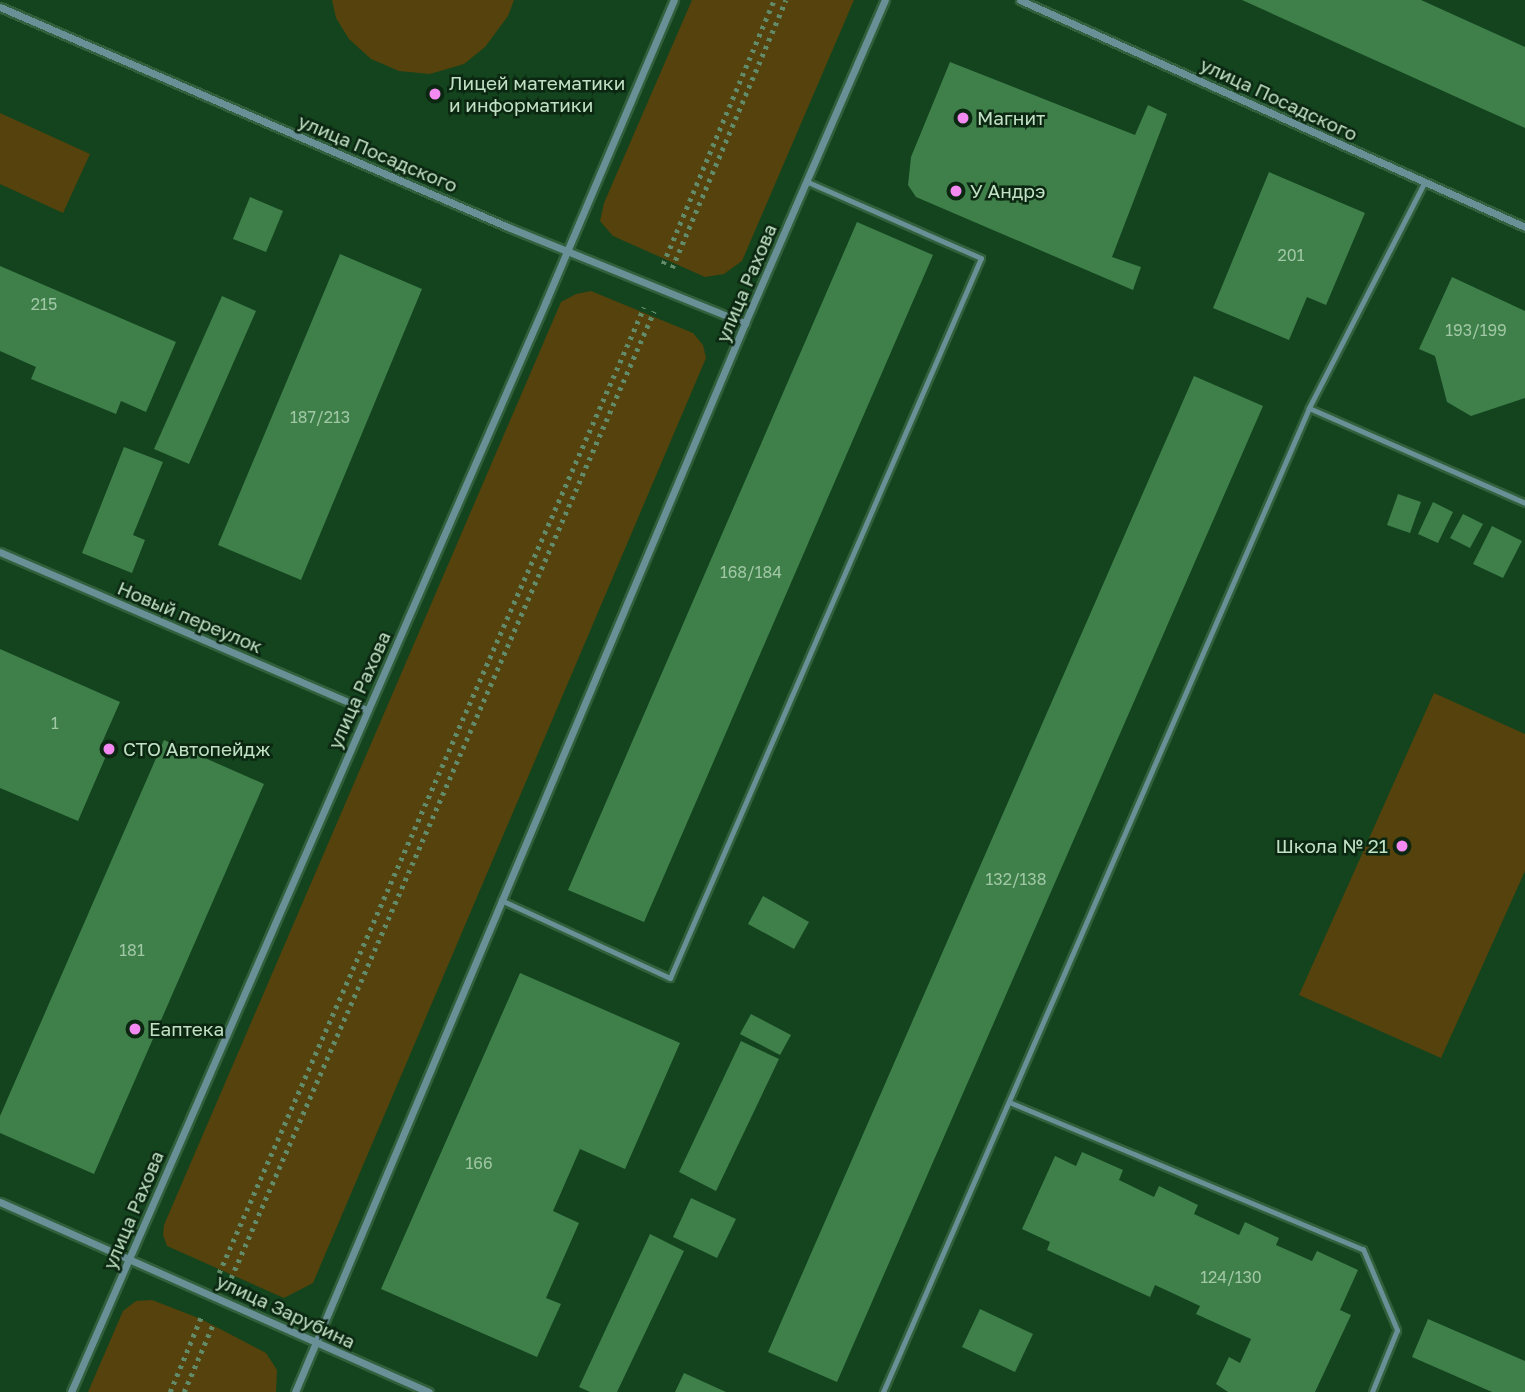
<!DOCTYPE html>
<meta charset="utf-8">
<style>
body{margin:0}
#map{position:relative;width:1525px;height:1392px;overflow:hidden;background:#13441e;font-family:"Golos Text",sans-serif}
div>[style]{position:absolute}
.green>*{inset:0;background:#55420c}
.building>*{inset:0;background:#3f7f4a}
.path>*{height:4.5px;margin-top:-2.25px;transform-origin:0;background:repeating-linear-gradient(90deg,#628c69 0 3.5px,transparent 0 8.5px)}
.roads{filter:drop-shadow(2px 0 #32603c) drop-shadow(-2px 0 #32603c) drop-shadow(0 2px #32603c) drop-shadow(0 -2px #32603c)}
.service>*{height:5px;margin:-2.5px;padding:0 2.5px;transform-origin:2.5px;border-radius:2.5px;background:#689096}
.minor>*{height:7px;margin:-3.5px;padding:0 3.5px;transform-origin:3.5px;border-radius:3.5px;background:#689096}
.dots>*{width:19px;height:19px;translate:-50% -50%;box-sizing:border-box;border:4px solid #0c2711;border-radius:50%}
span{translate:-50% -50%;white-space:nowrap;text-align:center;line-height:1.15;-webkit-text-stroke:5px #0c2711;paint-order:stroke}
.number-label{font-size:16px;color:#a0c8a5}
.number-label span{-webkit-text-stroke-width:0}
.poi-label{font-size:19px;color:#c0e1c3}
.left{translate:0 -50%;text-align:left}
.right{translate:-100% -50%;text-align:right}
.street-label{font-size:19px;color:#c0e1c3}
</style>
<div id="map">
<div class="green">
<i style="clip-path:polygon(332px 0,514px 0,508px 16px,485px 47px,464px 64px,430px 74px,399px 71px,371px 59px,349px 39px,336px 18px)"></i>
<i style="clip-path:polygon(692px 0,854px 0,742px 261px,724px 274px,705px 277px,613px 236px,600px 221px,604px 203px)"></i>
<i style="clip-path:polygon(0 113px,90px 154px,63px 213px,0 184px)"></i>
<i style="clip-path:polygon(591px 291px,693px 333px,703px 345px,706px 358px,313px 1283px,284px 1298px,167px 1246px,163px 1235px,164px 1225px,561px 302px,576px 294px)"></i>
<i style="clip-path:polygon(1434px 693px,1525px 734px,1525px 871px,1441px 1058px,1299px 995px)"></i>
<i style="clip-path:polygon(152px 1300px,201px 1319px,266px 1353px,277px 1370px,276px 1392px,88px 1392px,123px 1311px,136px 1301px)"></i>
</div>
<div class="building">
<i style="clip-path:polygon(1242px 0,1421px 0,1525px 47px,1525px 128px)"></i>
<i style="clip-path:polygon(950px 62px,1135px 135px,1148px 105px,1167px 114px,1112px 257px,1141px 267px,1133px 290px,916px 197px,908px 185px,911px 157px)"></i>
<i style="clip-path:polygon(1269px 172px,1365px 213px,1326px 305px,1307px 297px,1289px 340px,1213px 308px)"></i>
<i style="clip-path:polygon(250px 197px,283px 211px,266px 252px,233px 239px)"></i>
<i style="clip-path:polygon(857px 222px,933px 255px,644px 922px,568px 890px)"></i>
<i style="clip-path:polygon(340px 254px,422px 289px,301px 580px,218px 545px)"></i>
<i style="clip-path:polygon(0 266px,176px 342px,146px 412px,121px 401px,116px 414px,31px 379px,36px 367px,0 351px)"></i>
<i style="clip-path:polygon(1452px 277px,1525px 311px,1525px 398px,1471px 416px,1447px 402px,1435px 356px,1419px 349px)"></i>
<i style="clip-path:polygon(222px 296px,256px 311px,189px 464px,154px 449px)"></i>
<i style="clip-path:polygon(1194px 376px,1263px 406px,837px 1382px,768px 1352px)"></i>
<i style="clip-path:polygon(124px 447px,163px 462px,133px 535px,145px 540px,132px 573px,82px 553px)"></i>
<i style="clip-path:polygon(1398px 494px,1421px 502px,1410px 533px,1387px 525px)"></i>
<i style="clip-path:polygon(1433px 502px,1453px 512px,1438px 543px,1418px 534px)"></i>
<i style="clip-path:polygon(1463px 514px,1483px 524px,1470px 548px,1450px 538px)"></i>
<i style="clip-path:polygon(1492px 526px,1522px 541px,1503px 578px,1473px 564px)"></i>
<i style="clip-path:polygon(0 649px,120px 702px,101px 745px,109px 749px,78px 821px,0 788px)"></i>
<i style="clip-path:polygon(164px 740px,264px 784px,94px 1174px,0 1133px,0 1116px)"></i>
<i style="clip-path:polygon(763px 896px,809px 922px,794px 949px,748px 924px)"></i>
<i style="clip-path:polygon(520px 973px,680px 1043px,625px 1169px,580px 1149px,553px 1211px,579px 1223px,546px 1298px,561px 1304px,537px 1357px,381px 1289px)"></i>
<i style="clip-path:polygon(751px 1014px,791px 1035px,780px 1055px,740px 1034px)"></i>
<i style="clip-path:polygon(741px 1041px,779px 1059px,716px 1191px,679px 1172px)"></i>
<i style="clip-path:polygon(1082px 1152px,1123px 1170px,1119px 1180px,1154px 1197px,1159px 1186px,1198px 1205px,1194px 1214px,1239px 1235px,1245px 1222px,1279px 1238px,1276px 1245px,1312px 1261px,1317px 1251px,1358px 1270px,1340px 1310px,1351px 1315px,1315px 1392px,1228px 1392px,1216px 1384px,1229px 1357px,1240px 1363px,1251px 1339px,1196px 1314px,1200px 1306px,1155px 1285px,1150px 1297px,1047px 1250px,1050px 1242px,1022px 1229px,1055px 1156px,1076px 1166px)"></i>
<i style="clip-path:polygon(691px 1198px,736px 1219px,717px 1258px,673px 1237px)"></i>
<i style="clip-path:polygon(650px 1234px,684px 1251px,617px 1392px,590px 1392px,579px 1387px)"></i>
<i style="clip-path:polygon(980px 1309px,1033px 1334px,1015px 1372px,962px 1347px)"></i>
<i style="clip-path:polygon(1428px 1319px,1525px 1361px,1525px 1392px,1492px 1392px,1412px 1357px)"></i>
<i style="clip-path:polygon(684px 1373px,726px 1392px,675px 1392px)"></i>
</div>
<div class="path">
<i style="left:663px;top:264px;width:286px;rotate:-67.2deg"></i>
<i style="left:672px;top:268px;width:291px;rotate:-67deg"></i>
<i style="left:219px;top:1273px;width:1055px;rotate:-66.25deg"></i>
<i style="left:231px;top:1278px;width:1055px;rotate:-66.37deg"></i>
<i style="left:170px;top:1392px;width:81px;rotate:-67.5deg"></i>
<i style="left:184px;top:1392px;width:76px;rotate:-66.8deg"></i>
</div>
<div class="roads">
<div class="service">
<i style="left:1424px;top:183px;width:253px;rotate:117.1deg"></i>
<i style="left:1309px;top:408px;width:236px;rotate:23.7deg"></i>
<i style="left:501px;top:900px;width:186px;rotate:24.8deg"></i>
<i style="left:670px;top:978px;width:784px;rotate:-66.64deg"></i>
<i style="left:981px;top:258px;width:191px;rotate:-156.3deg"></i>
<i style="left:1009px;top:1102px;width:383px;rotate:22.6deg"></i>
<i style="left:1363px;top:1249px;width:88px;rotate:67.2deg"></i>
<i style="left:1397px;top:1330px;width:67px;rotate:112deg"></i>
<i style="left:883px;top:1392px;width:1072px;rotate:-66.59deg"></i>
</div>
<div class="minor">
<i style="left:1020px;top:0;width:554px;rotate:24.2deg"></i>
<i style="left:0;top:7px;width:554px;rotate:23.42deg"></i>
<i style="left:508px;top:227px;width:256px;rotate:22.1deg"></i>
<i style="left:0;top:552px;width:400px;rotate:23.3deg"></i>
<i style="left:0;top:1202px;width:469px;rotate:23.9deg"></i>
<i style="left:71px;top:1392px;width:1190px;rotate:-66.47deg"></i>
<i style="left:546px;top:301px;width:327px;rotate:-67deg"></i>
<i style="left:295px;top:1392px;width:1160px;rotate:-67.17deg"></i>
<i style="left:745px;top:323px;width:352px;rotate:-66.6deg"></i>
</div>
</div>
<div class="dots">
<i style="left:435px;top:94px;background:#f38af1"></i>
<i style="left:963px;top:118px;background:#f38af1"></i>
<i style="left:956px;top:191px;background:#f38af1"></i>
<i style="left:109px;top:749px;background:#f38af1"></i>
<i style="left:1402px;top:846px;background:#f38af1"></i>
<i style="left:135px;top:1029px;background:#f38af1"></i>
</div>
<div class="number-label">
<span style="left:1291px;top:255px">201</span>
<span style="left:44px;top:304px">215</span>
<span style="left:1476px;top:330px">193/199</span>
<span style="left:320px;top:417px">187/213</span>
<span style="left:751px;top:572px">168/184</span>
<span style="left:55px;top:723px">1</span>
<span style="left:1016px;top:879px">132/138</span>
<span style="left:132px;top:950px">181</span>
<span style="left:479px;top:1163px">166</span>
<span style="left:1231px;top:1277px">124/130</span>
</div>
<div class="poi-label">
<span class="left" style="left:449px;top:94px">Лицей математики<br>и информатики</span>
<span class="left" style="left:977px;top:118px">Магнит</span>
<span class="left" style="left:970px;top:191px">У Андрэ</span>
<span class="left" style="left:123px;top:749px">СТО Автопейдж</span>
<span class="right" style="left:1388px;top:846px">Школа № 21</span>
<span class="left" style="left:149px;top:1029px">Еаптека</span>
</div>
<div class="street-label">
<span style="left:1279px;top:99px;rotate:25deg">улица Посадского</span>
<span style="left:378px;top:153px;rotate:23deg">улица Посадского</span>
<span style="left:746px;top:283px;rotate:-67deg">улица Рахова</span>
<span style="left:190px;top:617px;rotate:23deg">Новый переулок</span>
<span style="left:359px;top:690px;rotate:-66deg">улица Рахова</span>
<span style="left:133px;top:1210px;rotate:-67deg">улица Рахова</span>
<span style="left:286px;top:1311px;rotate:25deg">улица Зарубина</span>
</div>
</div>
